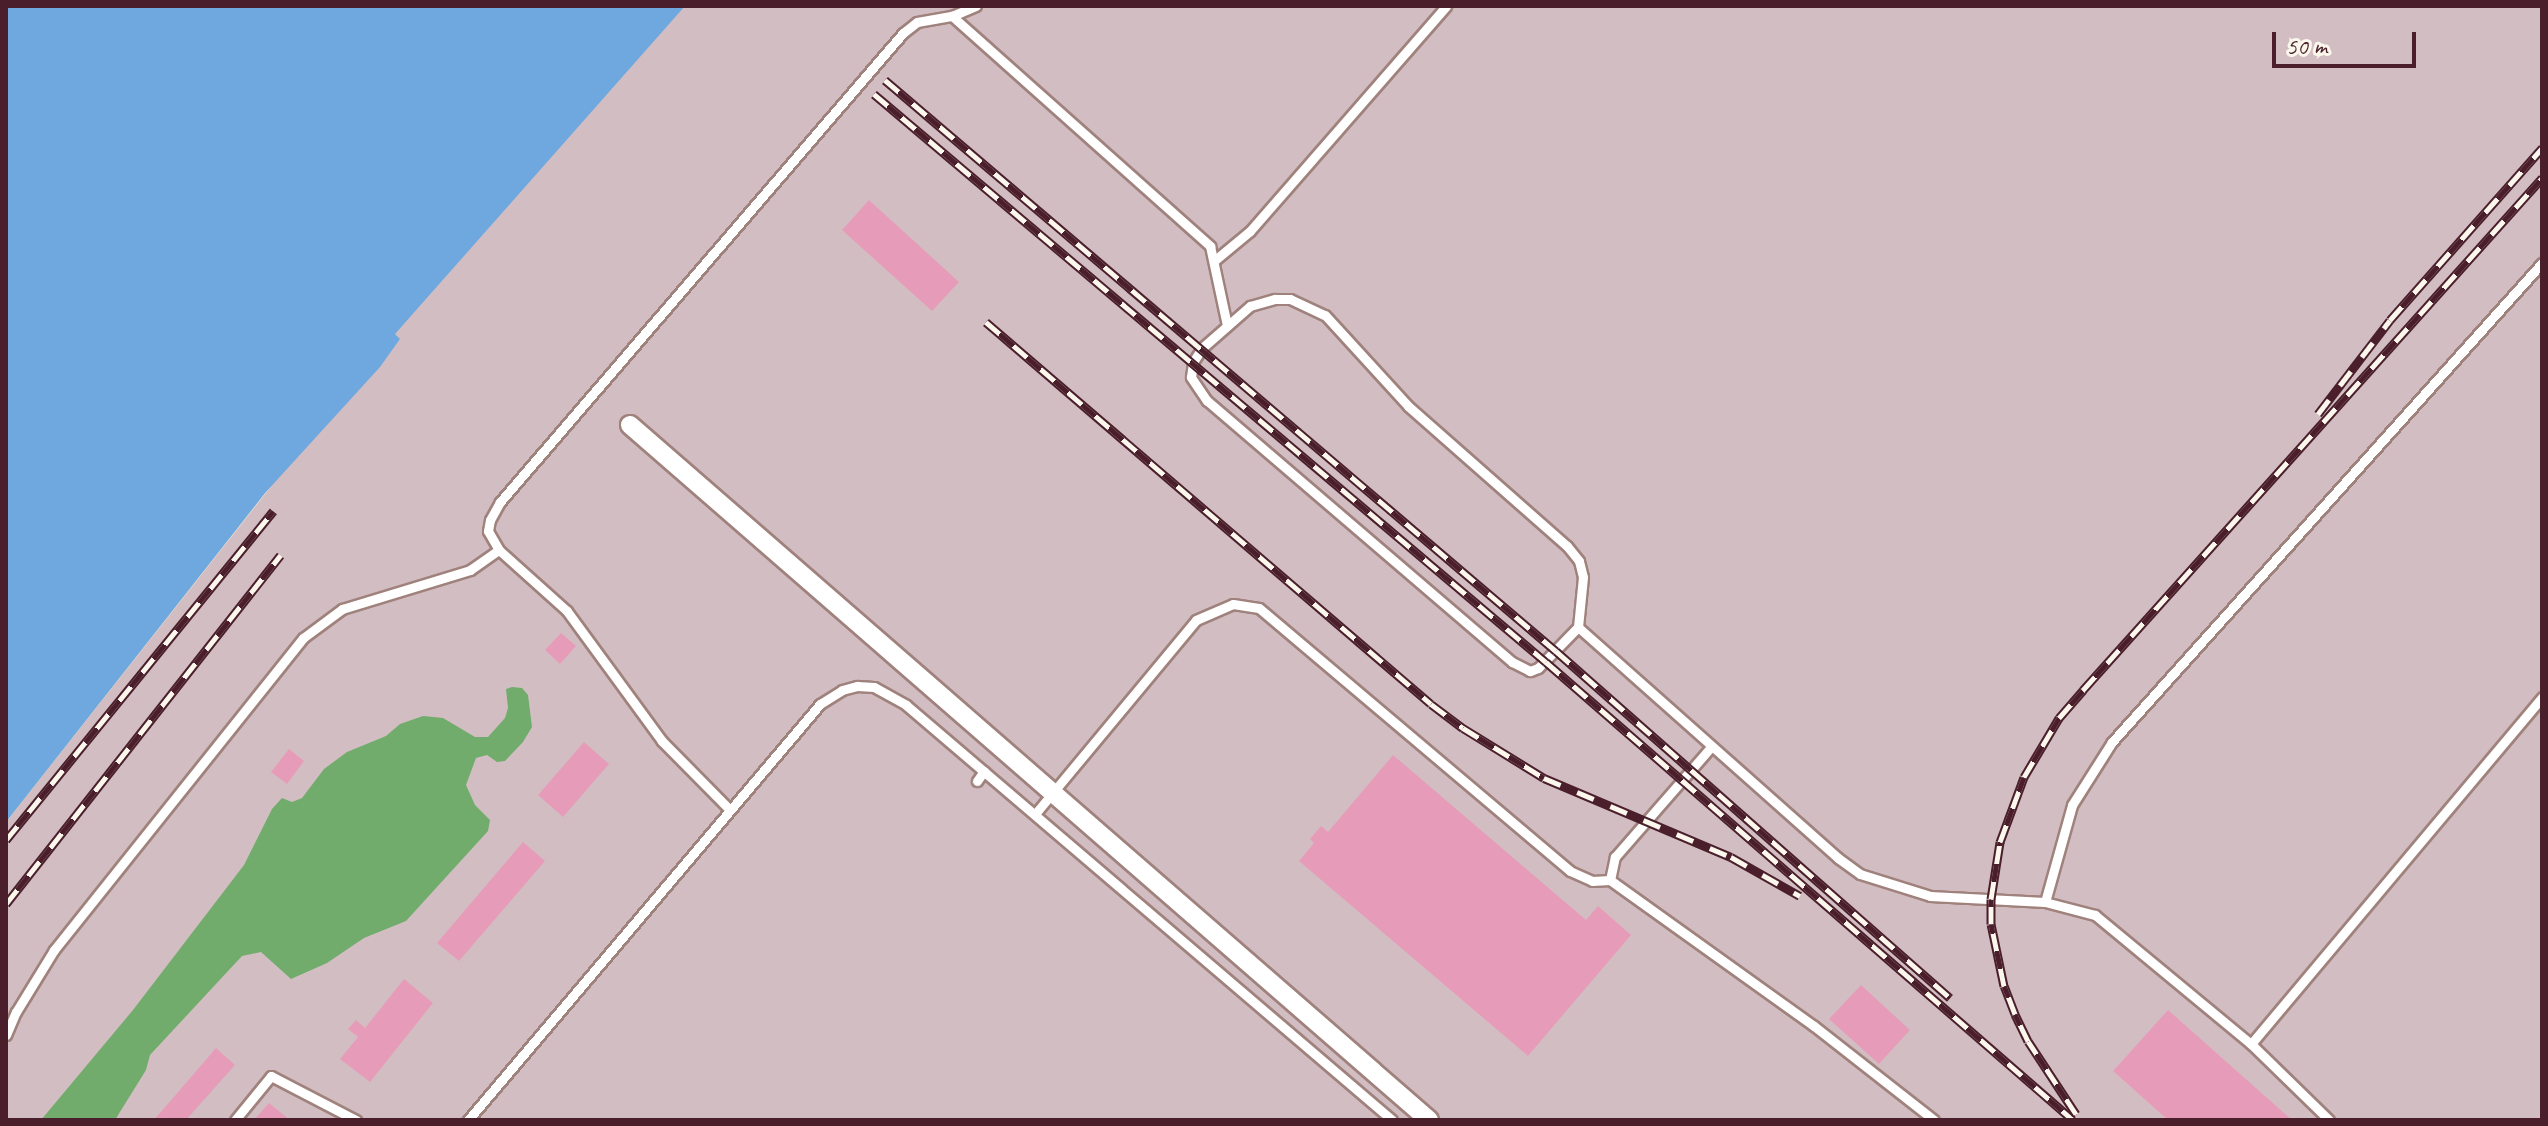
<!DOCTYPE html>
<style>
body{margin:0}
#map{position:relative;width:2548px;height:1126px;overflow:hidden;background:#f5e6cf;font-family:Caveat,sans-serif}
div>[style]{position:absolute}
.industrial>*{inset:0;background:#d2bec2}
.forest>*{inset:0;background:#71ac6c}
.water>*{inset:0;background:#6ea8de}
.building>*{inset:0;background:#e69cb9}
.roads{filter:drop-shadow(2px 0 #a0827d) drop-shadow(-2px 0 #a0827d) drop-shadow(0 2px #a0827d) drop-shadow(0 -2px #a0827d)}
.lane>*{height:9px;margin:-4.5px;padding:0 4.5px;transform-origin:4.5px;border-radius:4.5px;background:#fff}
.street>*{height:18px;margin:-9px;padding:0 9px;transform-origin:9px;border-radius:9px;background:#fff}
.rail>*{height:9px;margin-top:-4.5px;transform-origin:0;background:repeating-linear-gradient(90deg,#fbf7ec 0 18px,#4a1f2b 0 36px);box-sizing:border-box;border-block:2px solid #4a1f2b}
span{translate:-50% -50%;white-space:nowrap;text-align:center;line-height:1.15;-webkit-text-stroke:6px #fbf7ec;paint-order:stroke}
.frame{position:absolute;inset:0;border:8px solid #4a1f2b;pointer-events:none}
.scale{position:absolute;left:2272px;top:32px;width:144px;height:36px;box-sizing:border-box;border:4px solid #4a1f2b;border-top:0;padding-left:10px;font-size:24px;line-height:28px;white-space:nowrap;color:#4a1f2b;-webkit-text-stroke:6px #fbf7ec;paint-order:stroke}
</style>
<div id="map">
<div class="industrial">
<i style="clip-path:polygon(623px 6px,2542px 6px,2542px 1120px,6px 1120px,6px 822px,266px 493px)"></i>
</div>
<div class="forest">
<i style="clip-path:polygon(512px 687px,522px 688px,528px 695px,532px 727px,523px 742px,505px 761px,497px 762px,487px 755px,476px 758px,466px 785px,475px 805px,490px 820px,488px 831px,406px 921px,364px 938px,327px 963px,291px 979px,261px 952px,242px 956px,150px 1055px,146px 1070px,115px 1120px,41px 1120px,133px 1010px,244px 865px,272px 809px,282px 798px,292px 802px,302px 798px,324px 769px,347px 752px,386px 736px,400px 724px,423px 716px,443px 718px,475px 737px,488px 737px,505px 718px,508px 708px,506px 689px)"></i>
</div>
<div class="water">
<i style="clip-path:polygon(6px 6px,685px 6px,395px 334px,400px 339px,380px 367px,266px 492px,6px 822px)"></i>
</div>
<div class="building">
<i style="clip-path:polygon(869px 200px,959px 282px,932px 311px,842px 230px)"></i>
<i style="clip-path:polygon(561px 633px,576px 646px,560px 664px,545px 650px)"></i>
<i style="clip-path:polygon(584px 742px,609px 764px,563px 817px,538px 795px)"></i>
<i style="clip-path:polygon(289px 749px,304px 761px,287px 784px,271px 772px)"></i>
<i style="clip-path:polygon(1393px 755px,1586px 920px,1598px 906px,1631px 935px,1528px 1056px,1299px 861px,1314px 843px,1310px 839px,1321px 826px,1328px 832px)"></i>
<i style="clip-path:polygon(523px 842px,545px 861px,459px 961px,437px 943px)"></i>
<i style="clip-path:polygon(404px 979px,433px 1003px,370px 1082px,340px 1059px,358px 1037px,348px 1029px,356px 1020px,365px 1028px)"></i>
<i style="clip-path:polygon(1861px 985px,1910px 1030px,1879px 1064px,1829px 1019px)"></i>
<i style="clip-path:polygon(2168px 1010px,2292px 1120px,2168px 1120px,2113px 1071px)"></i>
<i style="clip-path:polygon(216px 1048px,235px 1065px,186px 1120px,154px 1120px)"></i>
<i style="clip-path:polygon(269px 1103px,290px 1120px,254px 1120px)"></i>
</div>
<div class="roads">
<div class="lane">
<i style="left:952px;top:16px;width:346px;rotate:41.7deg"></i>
<i style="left:1210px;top:246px;width:81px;rotate:77.9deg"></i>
<i style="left:1215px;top:260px;width:45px;rotate:-39.6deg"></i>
<i style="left:1250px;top:231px;width:298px;rotate:-48.9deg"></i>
<i style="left:1578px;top:627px;width:57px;rotate:134.3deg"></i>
<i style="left:1538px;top:668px;width:9px;rotate:159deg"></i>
<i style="left:1530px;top:671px;width:20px;rotate:-153deg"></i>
<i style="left:1512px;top:662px;width:401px;rotate:-139.4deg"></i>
<i style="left:1207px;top:401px;width:29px;rotate:-124deg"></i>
<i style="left:1191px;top:377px;width:15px;rotate:-82deg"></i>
<i style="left:1193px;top:362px;width:17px;rotate:-57deg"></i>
<i style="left:1202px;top:348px;width:64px;rotate:-41.2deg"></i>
<i style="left:1250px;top:306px;width:26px;rotate:-16deg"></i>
<i style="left:1275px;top:299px;width:15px"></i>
<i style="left:1290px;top:299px;width:38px;rotate:25deg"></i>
<i style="left:1325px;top:315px;width:123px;rotate:47.6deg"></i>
<i style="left:1408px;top:406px;width:212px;rotate:41.4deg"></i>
<i style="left:1567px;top:546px;width:19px;rotate:51deg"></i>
<i style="left:1579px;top:561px;width:16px;rotate:76deg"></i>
<i style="left:1583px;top:577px;width:50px;rotate:95.7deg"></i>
<i style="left:1578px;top:627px;width:348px;rotate:41.6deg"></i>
<i style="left:1838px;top:858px;width:27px;rotate:36deg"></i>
<i style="left:1860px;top:874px;width:73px;rotate:17.4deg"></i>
<i style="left:1930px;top:896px;width:115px;rotate:3deg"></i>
<i style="left:2045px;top:902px;width:52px;rotate:14.6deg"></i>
<i style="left:2095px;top:915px;width:202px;rotate:39.6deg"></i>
<i style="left:977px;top:781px;width:12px;rotate:-55deg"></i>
<i style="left:730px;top:810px;width:97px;rotate:-134.6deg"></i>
<i style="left:662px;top:741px;width:161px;rotate:-126.2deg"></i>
<i style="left:567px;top:611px;width:91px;rotate:-138.1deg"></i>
<i style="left:499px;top:550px;width:22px;rotate:-120deg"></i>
<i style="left:488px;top:531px;width:11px;rotate:-80deg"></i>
<i style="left:490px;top:520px;width:21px;rotate:-61deg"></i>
<i style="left:500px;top:502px;width:618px;rotate:-49.33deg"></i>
<i style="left:903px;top:33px;width:18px;rotate:-38deg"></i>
<i style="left:917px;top:22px;width:36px;rotate:-10deg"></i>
<i style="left:952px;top:16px;width:26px;rotate:-23deg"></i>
<i style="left:1035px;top:814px;width:252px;rotate:-50.3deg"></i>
<i style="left:1196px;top:620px;width:40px;rotate:-23.4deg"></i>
<i style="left:1233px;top:604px;width:26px;rotate:9deg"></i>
<i style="left:1259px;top:608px;width:407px;rotate:40.2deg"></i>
<i style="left:1570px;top:871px;width:24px;rotate:24deg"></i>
<i style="left:1592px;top:881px;width:18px;rotate:-3deg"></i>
<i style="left:1610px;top:880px;width:251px;rotate:35.6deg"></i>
<i style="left:1814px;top:1026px;width:152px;rotate:38.1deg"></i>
<i style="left:1610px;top:880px;width:24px;rotate:-78deg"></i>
<i style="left:1615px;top:857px;width:146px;rotate:-48.9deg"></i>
<i style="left:2045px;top:902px;width:101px;rotate:-74.4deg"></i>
<i style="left:2072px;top:805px;width:75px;rotate:-57.6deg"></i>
<i style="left:2112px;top:742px;width:644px;rotate:-48.09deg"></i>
<i style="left:6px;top:1035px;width:25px;rotate:-67deg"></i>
<i style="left:16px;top:1012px;width:73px;rotate:-58.5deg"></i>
<i style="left:54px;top:950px;width:399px;rotate:-51.4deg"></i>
<i style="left:303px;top:638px;width:49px;rotate:-36.6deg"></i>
<i style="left:342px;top:609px;width:134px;rotate:-16.9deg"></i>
<i style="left:470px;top:570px;width:35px;rotate:-35deg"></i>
<i style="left:235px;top:1120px;width:57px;rotate:-50.7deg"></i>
<i style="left:271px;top:1076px;width:96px;rotate:27.4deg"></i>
<i style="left:468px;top:1120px;width:545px;rotate:-49.76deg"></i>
<i style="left:820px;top:704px;width:26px;rotate:-32deg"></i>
<i style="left:842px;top:690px;width:16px;rotate:-15deg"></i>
<i style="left:857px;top:686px;width:17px;rotate:3deg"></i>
<i style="left:874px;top:687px;width:37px;rotate:29deg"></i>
<i style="left:906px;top:705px;width:639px;rotate:40.49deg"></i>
<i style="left:2329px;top:1120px;width:109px;rotate:-135.7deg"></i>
<i style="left:2251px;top:1044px;width:453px;rotate:-50deg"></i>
</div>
<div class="street">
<i style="left:630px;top:425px;width:1059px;rotate:41.02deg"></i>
</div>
</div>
<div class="rail">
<i style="left:885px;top:80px;width:881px;rotate:40.4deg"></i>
<i style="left:1556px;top:651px;width:525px;rotate:41.37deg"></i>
<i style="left:874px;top:94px;width:880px;rotate:40.21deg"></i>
<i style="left:1546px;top:662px;width:698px;rotate:40.99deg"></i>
<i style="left:986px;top:322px;width:586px;rotate:40.64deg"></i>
<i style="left:1431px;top:704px;width:40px;rotate:37deg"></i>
<i style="left:1463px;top:728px;width:95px;rotate:31.7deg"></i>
<i style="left:1544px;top:778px;width:203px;rotate:22.9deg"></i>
<i style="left:1731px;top:857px;width:79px;rotate:29.5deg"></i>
<i style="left:2318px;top:414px;width:118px;rotate:-52.5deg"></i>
<i style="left:2390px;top:320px;width:230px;rotate:-48.5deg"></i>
<i style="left:6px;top:840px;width:424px;rotate:-50.9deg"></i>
<i style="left:6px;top:904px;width:444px;rotate:-51.8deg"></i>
<i style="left:2076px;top:1114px;width:87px;rotate:-123.3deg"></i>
<i style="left:2028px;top:1041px;width:30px;rotate:-116deg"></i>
<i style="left:2015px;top:1014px;width:30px;rotate:-111deg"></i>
<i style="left:2004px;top:986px;width:63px;rotate:-101.8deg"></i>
<i style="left:1991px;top:924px;width:25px;rotate:-90deg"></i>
<i style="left:1991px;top:899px;width:58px;rotate:-81deg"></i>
<i style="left:2000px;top:842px;width:69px;rotate:-69.7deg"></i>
<i style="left:2024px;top:777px;width:69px;rotate:-59.3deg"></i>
<i style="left:2059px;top:718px;width:37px;rotate:-49deg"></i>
<i style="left:2083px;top:690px;width:688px;rotate:-48.12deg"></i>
</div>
<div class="frame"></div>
<div class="scale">50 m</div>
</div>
